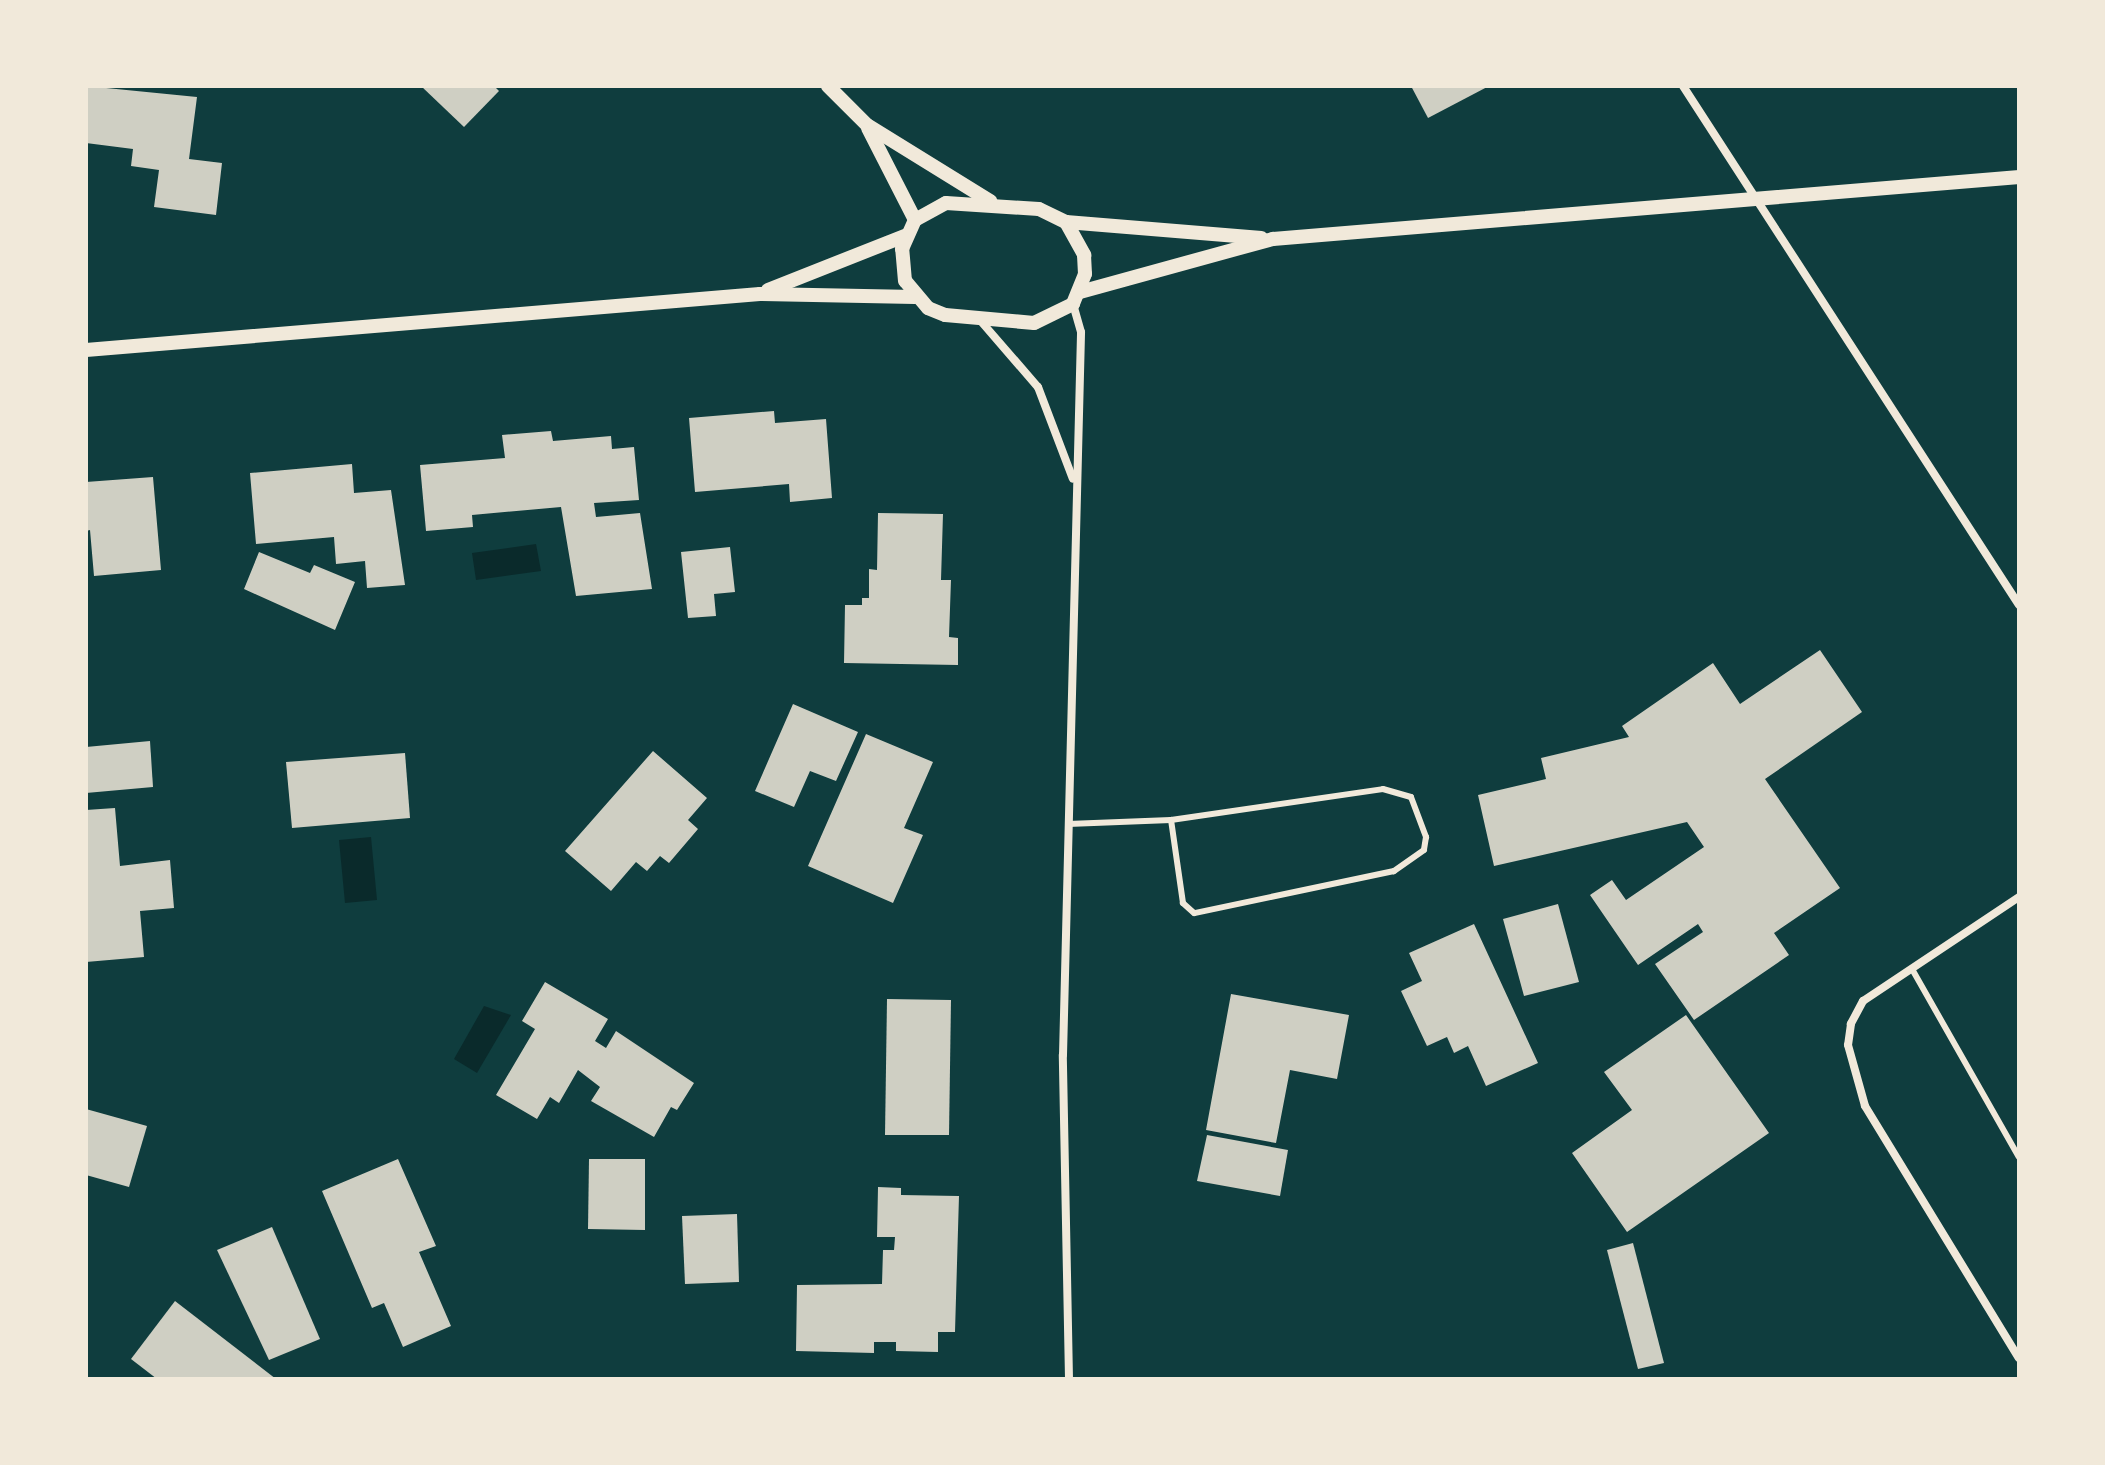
<!DOCTYPE html>
<style>
body{margin:0}
#map{position:relative;width:2105px;height:1465px;overflow:hidden;background:#0f3d3e;font-family:Montserrat,sans-serif}
div>[style]{position:absolute}
.water>*{inset:0;background:#0a2a2b}
.building>*{inset:0;background:#cfcfc3}
.service>*{height:6px;margin:-3px;padding:0 3px;transform-origin:3px;border-radius:3px;background:#f1e9da}
.minor>*{height:8px;margin:-4px;padding:0 4px;transform-origin:4px;border-radius:4px;background:#f1e9da}
.tertiary>*{height:14px;margin:-7px;padding:0 7px;transform-origin:7px;border-radius:7px;background:#f1e9da}
span{translate:-50% -50%;white-space:nowrap;text-align:center;line-height:1.15;-webkit-text-stroke:7px #f1e9da;paint-order:stroke}
.frame{position:absolute;inset:0;border:88px solid #f1e9da;pointer-events:none}
</style>
<div id="map">
<div class="water">
<i style="clip-path:polygon(536px 544px,541px 571px,476px 580px,472px 553px)"></i>
<i style="clip-path:polygon(371px 837px,377px 900px,345px 903px,339px 840px)"></i>
<i style="clip-path:polygon(484px 1006px,511px 1015px,477px 1073px,454px 1059px)"></i>
</div>
<div class="building">
<i style="clip-path:polygon(86px 86px,197px 97px,189px 159px,222px 163px,216px 215px,154px 207px,159px 170px,131px 166px,133px 149px,86px 143px)"></i>
<i style="clip-path:polygon(421px 86px,494px 86px,499px 91px,464px 127px)"></i>
<i style="clip-path:polygon(1411px 86px,1489px 86px,1428px 118px)"></i>
<i style="clip-path:polygon(774px 411px,775px 423px,826px 419px,832px 498px,790px 502px,789px 484px,695px 492px,689px 418px)"></i>
<i style="clip-path:polygon(551px 431px,553px 441px,611px 436px,612px 449px,634px 447px,639px 500px,594px 503px,596px 517px,640px 513px,652px 589px,576px 596px,561px 507px,472px 515px,473px 527px,426px 531px,420px 465px,505px 458px,502px 435px)"></i>
<i style="clip-path:polygon(352px 464px,354px 493px,391px 490px,405px 585px,367px 588px,365px 561px,336px 564px,334px 537px,256px 544px,250px 473px)"></i>
<i style="clip-path:polygon(153px 477px,161px 570px,94px 576px,90px 530px,86px 531px,86px 482px)"></i>
<i style="clip-path:polygon(878px 513px,943px 514px,941px 580px,951px 580px,949px 637px,958px 638px,958px 665px,844px 663px,845px 605px,862px 605px,862px 598px,869px 598px,869px 569px,877px 570px)"></i>
<i style="clip-path:polygon(730px 547px,735px 592px,714px 594px,716px 616px,688px 618px,681px 552px)"></i>
<i style="clip-path:polygon(259px 552px,310px 573px,314px 565px,355px 582px,335px 630px,244px 589px)"></i>
<i style="clip-path:polygon(1820px 650px,1862px 712px,1765px 779px,1840px 888px,1774px 933px,1789px 955px,1694px 1020px,1655px 964px,1703px 932px,1698px 924px,1638px 965px,1590px 895px,1612px 880px,1626px 900px,1704px 847px,1687px 822px,1494px 866px,1478px 795px,1546px 779px,1541px 758px,1629px 737px,1622px 726px,1713px 663px,1740px 704px)"></i>
<i style="clip-path:polygon(793px 704px,858px 732px,836px 781px,810px 771px,794px 807px,755px 791px)"></i>
<i style="clip-path:polygon(866px 734px,933px 762px,904px 828px,923px 835px,893px 903px,808px 866px)"></i>
<i style="clip-path:polygon(150px 741px,153px 787px,86px 793px,86px 747px)"></i>
<i style="clip-path:polygon(653px 751px,707px 798px,688px 820px,698px 829px,669px 863px,660px 856px,647px 871px,636px 862px,611px 891px,565px 851px)"></i>
<i style="clip-path:polygon(405px 753px,410px 818px,292px 828px,286px 762px)"></i>
<i style="clip-path:polygon(115px 808px,120px 866px,170px 860px,174px 908px,140px 911px,144px 957px,86px 962px,86px 810px)"></i>
<i style="clip-path:polygon(1558px 904px,1579px 982px,1524px 996px,1503px 919px)"></i>
<i style="clip-path:polygon(1474px 924px,1538px 1063px,1486px 1086px,1468px 1046px,1454px 1053px,1447px 1037px,1427px 1046px,1401px 991px,1422px 981px,1409px 953px)"></i>
<i style="clip-path:polygon(545px 982px,608px 1019px,595px 1041px,606px 1048px,616px 1031px,694px 1083px,677px 1110px,671px 1107px,654px 1137px,591px 1101px,600px 1087px,578px 1070px,559px 1103px,550px 1097px,537px 1119px,496px 1095px,535px 1029px,522px 1021px)"></i>
<i style="clip-path:polygon(1231px 994px,1349px 1015px,1337px 1079px,1290px 1070px,1276px 1143px,1206px 1130px)"></i>
<i style="clip-path:polygon(887px 999px,951px 1000px,949px 1135px,885px 1135px)"></i>
<i style="clip-path:polygon(1686px 1015px,1769px 1133px,1627px 1232px,1572px 1153px,1632px 1110px,1604px 1072px)"></i>
<i style="clip-path:polygon(86px 1109px,147px 1126px,129px 1187px,86px 1175px)"></i>
<i style="clip-path:polygon(1207px 1135px,1288px 1150px,1280px 1196px,1197px 1181px)"></i>
<i style="clip-path:polygon(398px 1159px,436px 1246px,419px 1252px,451px 1326px,403px 1347px,384px 1303px,372px 1308px,322px 1191px)"></i>
<i style="clip-path:polygon(589px 1159px,645px 1159px,645px 1230px,588px 1229px)"></i>
<i style="clip-path:polygon(878px 1187px,901px 1188px,901px 1195px,959px 1196px,955px 1332px,938px 1332px,938px 1352px,896px 1351px,896px 1342px,874px 1342px,874px 1353px,796px 1351px,797px 1285px,882px 1284px,883px 1250px,894px 1250px,895px 1237px,877px 1237px)"></i>
<i style="clip-path:polygon(737px 1214px,739px 1282px,685px 1284px,682px 1216px)"></i>
<i style="clip-path:polygon(272px 1227px,320px 1339px,269px 1360px,217px 1250px)"></i>
<i style="clip-path:polygon(1633px 1243px,1664px 1363px,1638px 1369px,1607px 1250px)"></i>
<i style="clip-path:polygon(175px 1301px,276px 1379px,157px 1379px,131px 1359px)"></i>
</div>
<div class="service">
<i style="left:1068px;top:824px;width:103px;rotate:-2.2deg"></i>
<i style="left:1171px;top:820px;width:214px;rotate:-8.3deg"></i>
<i style="left:1383px;top:789px;width:29px;rotate:16deg"></i>
<i style="left:1411px;top:797px;width:43px;rotate:69.4deg"></i>
<i style="left:1426px;top:837px;width:13px;rotate:99deg"></i>
<i style="left:1424px;top:850px;width:37px;rotate:145deg"></i>
<i style="left:1394px;top:871px;width:204px;rotate:168.1deg"></i>
<i style="left:1194px;top:913px;width:15px;rotate:-138deg"></i>
<i style="left:1183px;top:903px;width:84px;rotate:-98.2deg"></i>
<i style="left:1912px;top:969px;width:216px;rotate:60.4deg"></i>
</div>
<div class="minor">
<i style="left:1683px;top:86px;width:618px;rotate:57.08deg"></i>
<i style="left:979px;top:319px;width:90px;rotate:49.1deg"></i>
<i style="left:1038px;top:387px;width:98px;rotate:69.2deg"></i>
<i style="left:2019px;top:897px;width:187px;rotate:146.3deg"></i>
<i style="left:1863px;top:1001px;width:26px;rotate:118deg"></i>
<i style="left:1851px;top:1024px;width:21px;rotate:98deg"></i>
<i style="left:1848px;top:1045px;width:63px;rotate:74.4deg"></i>
<i style="left:1865px;top:1106px;width:295px;rotate:58.6deg"></i>
<i style="left:1069px;top:1379px;width:324px;rotate:-91.1deg"></i>
<i style="left:1063px;top:1055px;width:723px;rotate:-88.57deg"></i>
<i style="left:1081px;top:332px;width:29px;rotate:-106deg"></i>
</div>
<div class="tertiary">
<i style="left:828px;top:86px;width:55px;rotate:45deg"></i>
<i style="left:867px;top:125px;width:145px;rotate:31.7deg"></i>
<i style="left:868px;top:128px;width:103px;rotate:62.9deg"></i>
<i style="left:946px;top:203px;width:93px;rotate:3.7deg"></i>
<i style="left:1039px;top:209px;width:30px;rotate:26deg"></i>
<i style="left:1066px;top:222px;width:38px;rotate:61deg"></i>
<i style="left:1084px;top:255px;width:19px;rotate:87deg"></i>
<i style="left:1085px;top:274px;width:32px;rotate:112deg"></i>
<i style="left:1073px;top:304px;width:43px;rotate:154deg"></i>
<i style="left:1034px;top:323px;width:89px;rotate:-174.9deg"></i>
<i style="left:945px;top:315px;width:18px;rotate:-158deg"></i>
<i style="left:928px;top:308px;width:35px;rotate:-130deg"></i>
<i style="left:905px;top:281px;width:32px;rotate:-95deg"></i>
<i style="left:902px;top:249px;width:32px;rotate:-66deg"></i>
<i style="left:915px;top:220px;width:35px;rotate:-29deg"></i>
<i style="left:1066px;top:222px;width:196px;rotate:4.7deg"></i>
<i style="left:768px;top:290px;width:149px;rotate:-21.6deg"></i>
<i style="left:1080px;top:292px;width:200px;rotate:-15.4deg"></i>
<i style="left:1273px;top:239px;width:749px;rotate:-4.75deg"></i>
<i style="left:86px;top:350px;width:676px;rotate:-4.75deg"></i>
<i style="left:760px;top:294px;width:155px;rotate:1.1deg"></i>
</div>
<div class="frame"></div>
</div>
